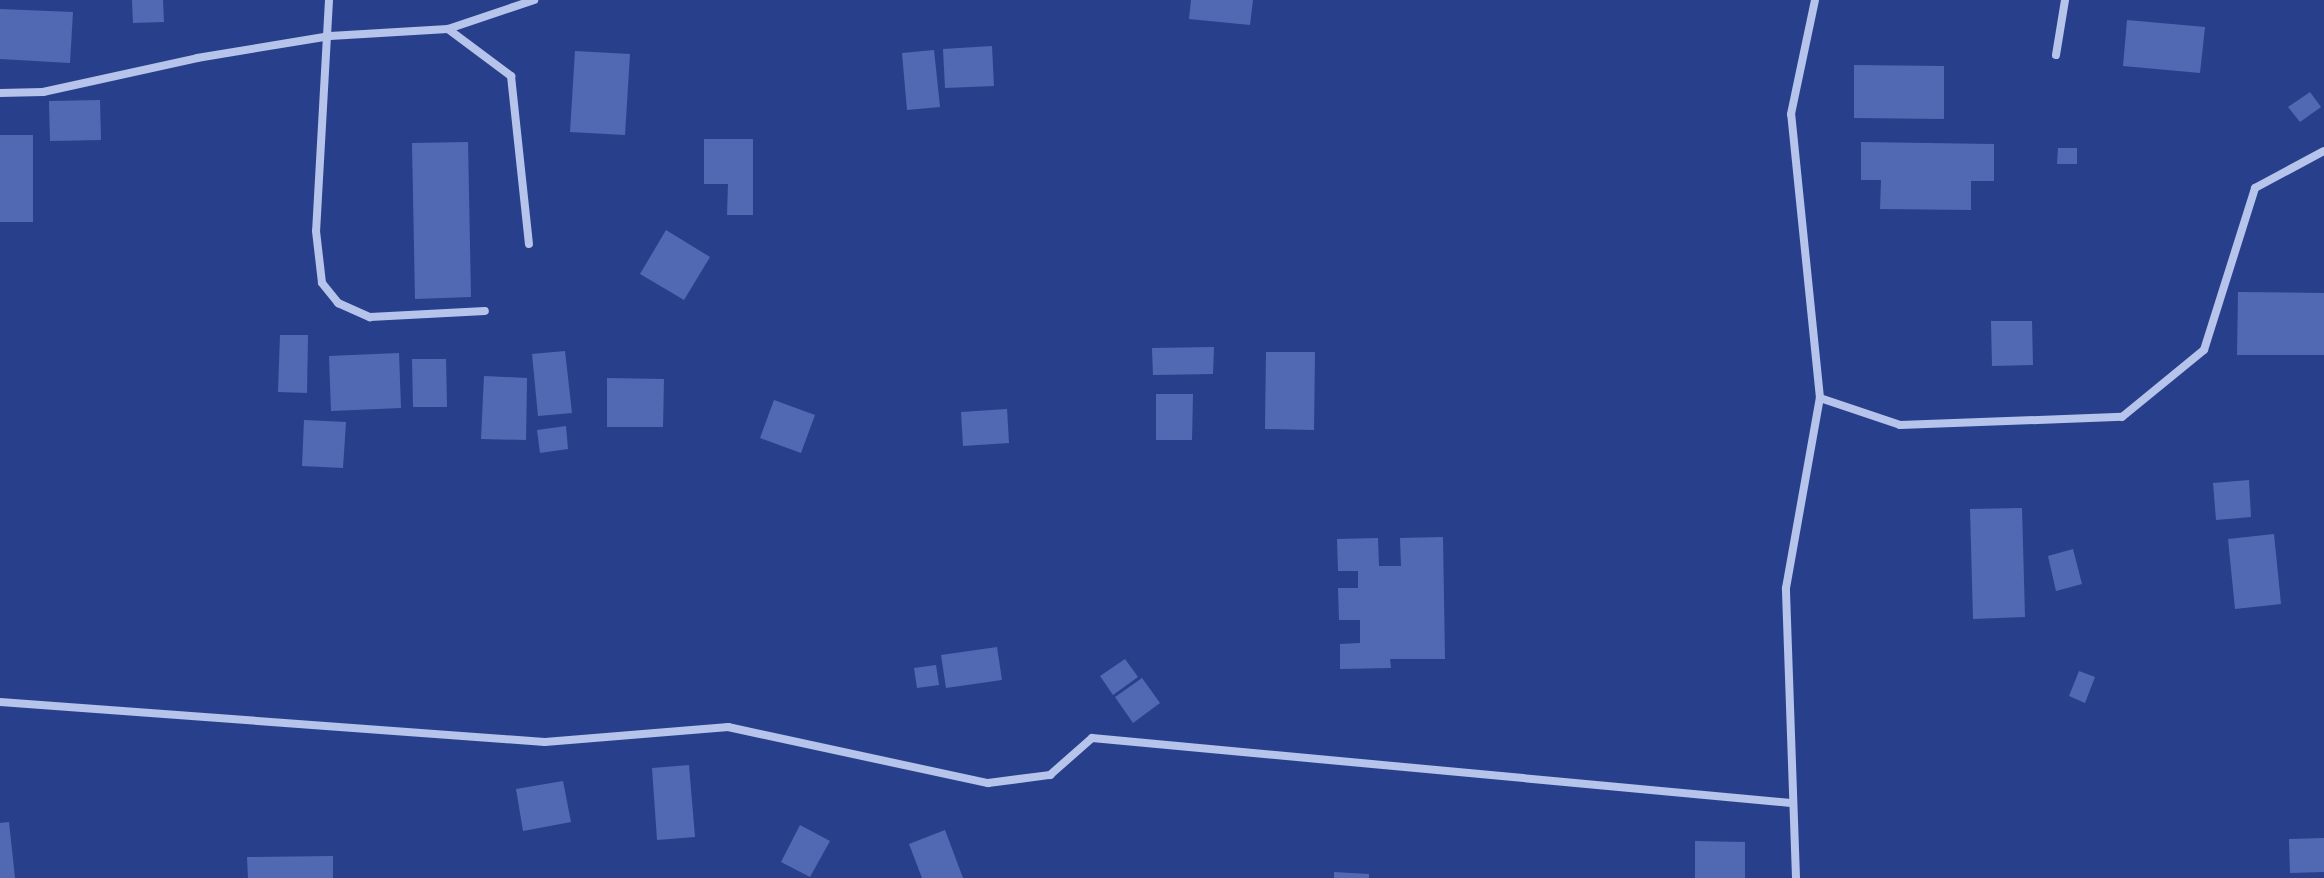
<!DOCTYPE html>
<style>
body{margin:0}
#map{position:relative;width:2324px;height:878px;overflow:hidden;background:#28408b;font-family:Roboto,sans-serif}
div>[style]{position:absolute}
.building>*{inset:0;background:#5069b2}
.minor>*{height:8px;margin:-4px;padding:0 4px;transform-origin:4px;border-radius:4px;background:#b6c3ea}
span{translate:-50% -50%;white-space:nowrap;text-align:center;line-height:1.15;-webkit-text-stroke:7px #28408b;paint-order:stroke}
</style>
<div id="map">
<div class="building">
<i style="clip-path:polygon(132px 0,163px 0,164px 22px,133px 23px)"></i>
<i style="clip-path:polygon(1191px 0,1253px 0,1250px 25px,1189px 19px)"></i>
<i style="clip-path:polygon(0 9px,73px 12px,70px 63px,0 59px)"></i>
<i style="clip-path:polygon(2127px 20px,2205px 27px,2200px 73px,2123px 66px)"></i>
<i style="clip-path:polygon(992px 46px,994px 86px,945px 88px,943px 49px)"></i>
<i style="clip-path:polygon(934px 50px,940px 107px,907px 110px,902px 53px)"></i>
<i style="clip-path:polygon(575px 51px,630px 54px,625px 135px,570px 132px)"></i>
<i style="clip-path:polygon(1854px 65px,1944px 66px,1944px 119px,1854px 118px)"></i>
<i style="clip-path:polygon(2310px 92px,2321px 107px,2300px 122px,2288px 107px)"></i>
<i style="clip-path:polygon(100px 100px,101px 140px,50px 141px,49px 101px)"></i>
<i style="clip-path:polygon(0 135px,33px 135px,33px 222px,0 222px)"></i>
<i style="clip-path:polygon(704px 139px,753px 139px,753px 215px,727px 215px,728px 184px,704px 184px)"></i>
<i style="clip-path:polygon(468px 142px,471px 297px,415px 299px,412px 143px)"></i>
<i style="clip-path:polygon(1861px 142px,1994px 144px,1994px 181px,1971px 181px,1971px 210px,1880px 209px,1881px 180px,1861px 180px)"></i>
<i style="clip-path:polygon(2058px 148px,2077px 148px,2077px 164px,2057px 164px)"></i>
<i style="clip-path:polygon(666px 230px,710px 257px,684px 300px,640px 274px)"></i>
<i style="clip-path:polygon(2238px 292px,2324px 293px,2324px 355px,2237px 355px)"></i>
<i style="clip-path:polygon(1991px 321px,2032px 321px,2033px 365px,1992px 366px)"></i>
<i style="clip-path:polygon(280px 335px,308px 335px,307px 393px,278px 392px)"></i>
<i style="clip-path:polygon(1214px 347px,1213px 374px,1153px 375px,1152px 348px)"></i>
<i style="clip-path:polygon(565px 351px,572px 413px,538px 416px,532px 354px)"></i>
<i style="clip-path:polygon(1266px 352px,1315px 352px,1314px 430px,1265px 429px)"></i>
<i style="clip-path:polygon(399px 353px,401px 408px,331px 411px,329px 356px)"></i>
<i style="clip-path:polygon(412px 359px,446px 359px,447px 407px,413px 407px)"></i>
<i style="clip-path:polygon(484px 376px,527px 378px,526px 440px,481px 439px)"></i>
<i style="clip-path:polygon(607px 378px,664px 379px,663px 427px,607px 427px)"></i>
<i style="clip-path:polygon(1156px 394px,1193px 394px,1192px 440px,1156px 440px)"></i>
<i style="clip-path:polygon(774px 400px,815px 415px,801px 453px,760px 438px)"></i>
<i style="clip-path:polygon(1007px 409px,1009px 443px,963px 446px,961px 412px)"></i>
<i style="clip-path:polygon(304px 420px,346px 422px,343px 468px,302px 466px)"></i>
<i style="clip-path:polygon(566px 426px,568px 449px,540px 453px,537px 430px)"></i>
<i style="clip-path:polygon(2249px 480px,2251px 517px,2216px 520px,2213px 483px)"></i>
<i style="clip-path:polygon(2022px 508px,2025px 617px,1973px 619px,1970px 509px)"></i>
<i style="clip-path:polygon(2274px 534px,2281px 604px,2235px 609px,2228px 539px)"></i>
<i style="clip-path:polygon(1443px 537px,1445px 659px,1390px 659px,1391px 668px,1340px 669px,1340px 644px,1360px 643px,1360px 620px,1339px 620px,1338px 588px,1358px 588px,1358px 571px,1338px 571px,1337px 539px,1378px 538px,1379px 566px,1401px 566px,1400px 538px)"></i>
<i style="clip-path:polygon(2073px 549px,2082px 584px,2056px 591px,2048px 556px)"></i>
<i style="clip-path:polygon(997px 647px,1002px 680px,946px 688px,941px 655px)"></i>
<i style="clip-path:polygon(1125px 659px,1138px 677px,1113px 695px,1100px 676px)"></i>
<i style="clip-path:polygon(936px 665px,939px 685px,917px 688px,914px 668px)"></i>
<i style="clip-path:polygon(2079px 671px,2095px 677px,2085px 703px,2069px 696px)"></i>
<i style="clip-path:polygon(1142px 678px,1160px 703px,1133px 723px,1115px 697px)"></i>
<i style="clip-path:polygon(689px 765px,695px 837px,657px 840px,652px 768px)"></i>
<i style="clip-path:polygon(563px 781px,571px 822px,523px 831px,516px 789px)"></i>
<i style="clip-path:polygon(9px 822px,15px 878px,0 878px,0 823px)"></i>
<i style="clip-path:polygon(800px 825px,830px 841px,810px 877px,781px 862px)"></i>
<i style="clip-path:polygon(945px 830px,963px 878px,922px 878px,909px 844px)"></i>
<i style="clip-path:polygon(2324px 838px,2324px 872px,2290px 873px,2289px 839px)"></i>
<i style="clip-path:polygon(1695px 841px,1745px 842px,1745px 878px,1695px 878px)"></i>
<i style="clip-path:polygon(333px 856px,333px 878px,248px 878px,247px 857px)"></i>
<i style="clip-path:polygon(1334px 872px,1369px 874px,1369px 878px,1334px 878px)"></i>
</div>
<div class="minor">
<i style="left:329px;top:0;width:231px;rotate:93.2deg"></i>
<i style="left:316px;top:231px;width:52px;rotate:83.4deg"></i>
<i style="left:322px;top:283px;width:26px;rotate:51deg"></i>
<i style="left:338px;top:303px;width:35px;rotate:24deg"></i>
<i style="left:370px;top:317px;width:115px;rotate:-3deg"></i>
<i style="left:448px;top:29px;width:79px;rotate:36.7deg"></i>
<i style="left:511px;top:76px;width:169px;rotate:83.9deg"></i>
<i style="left:2056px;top:55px;width:56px;rotate:-80.7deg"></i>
<i style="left:0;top:93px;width:43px;rotate:-1.3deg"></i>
<i style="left:43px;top:92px;width:158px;rotate:-12.4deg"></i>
<i style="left:197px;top:58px;width:135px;rotate:-9.4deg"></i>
<i style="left:330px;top:36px;width:118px;rotate:-3.4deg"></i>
<i style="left:448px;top:29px;width:91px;rotate:-18.6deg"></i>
<i style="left:1820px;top:398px;width:84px;rotate:18.6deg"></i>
<i style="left:1900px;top:425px;width:222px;rotate:-2.1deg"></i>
<i style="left:2122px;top:417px;width:106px;rotate:-39.3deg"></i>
<i style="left:2204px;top:350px;width:170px;rotate:-72.5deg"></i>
<i style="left:2255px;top:188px;width:78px;rotate:-28.2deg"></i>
<i style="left:0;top:702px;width:546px;rotate:4.2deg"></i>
<i style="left:545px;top:742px;width:184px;rotate:-4.7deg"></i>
<i style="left:728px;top:727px;width:266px;rotate:12.2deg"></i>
<i style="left:988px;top:783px;width:63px;rotate:-7.4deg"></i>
<i style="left:1050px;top:775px;width:56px;rotate:-41.4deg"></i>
<i style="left:1092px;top:738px;width:702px;rotate:5.31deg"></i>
<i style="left:1796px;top:878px;width:290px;rotate:-92deg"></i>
<i style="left:1786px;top:588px;width:193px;rotate:-79.9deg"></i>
<i style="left:1820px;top:398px;width:285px;rotate:-95.8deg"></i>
<i style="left:1791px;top:114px;width:116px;rotate:-78.1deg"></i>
</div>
</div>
